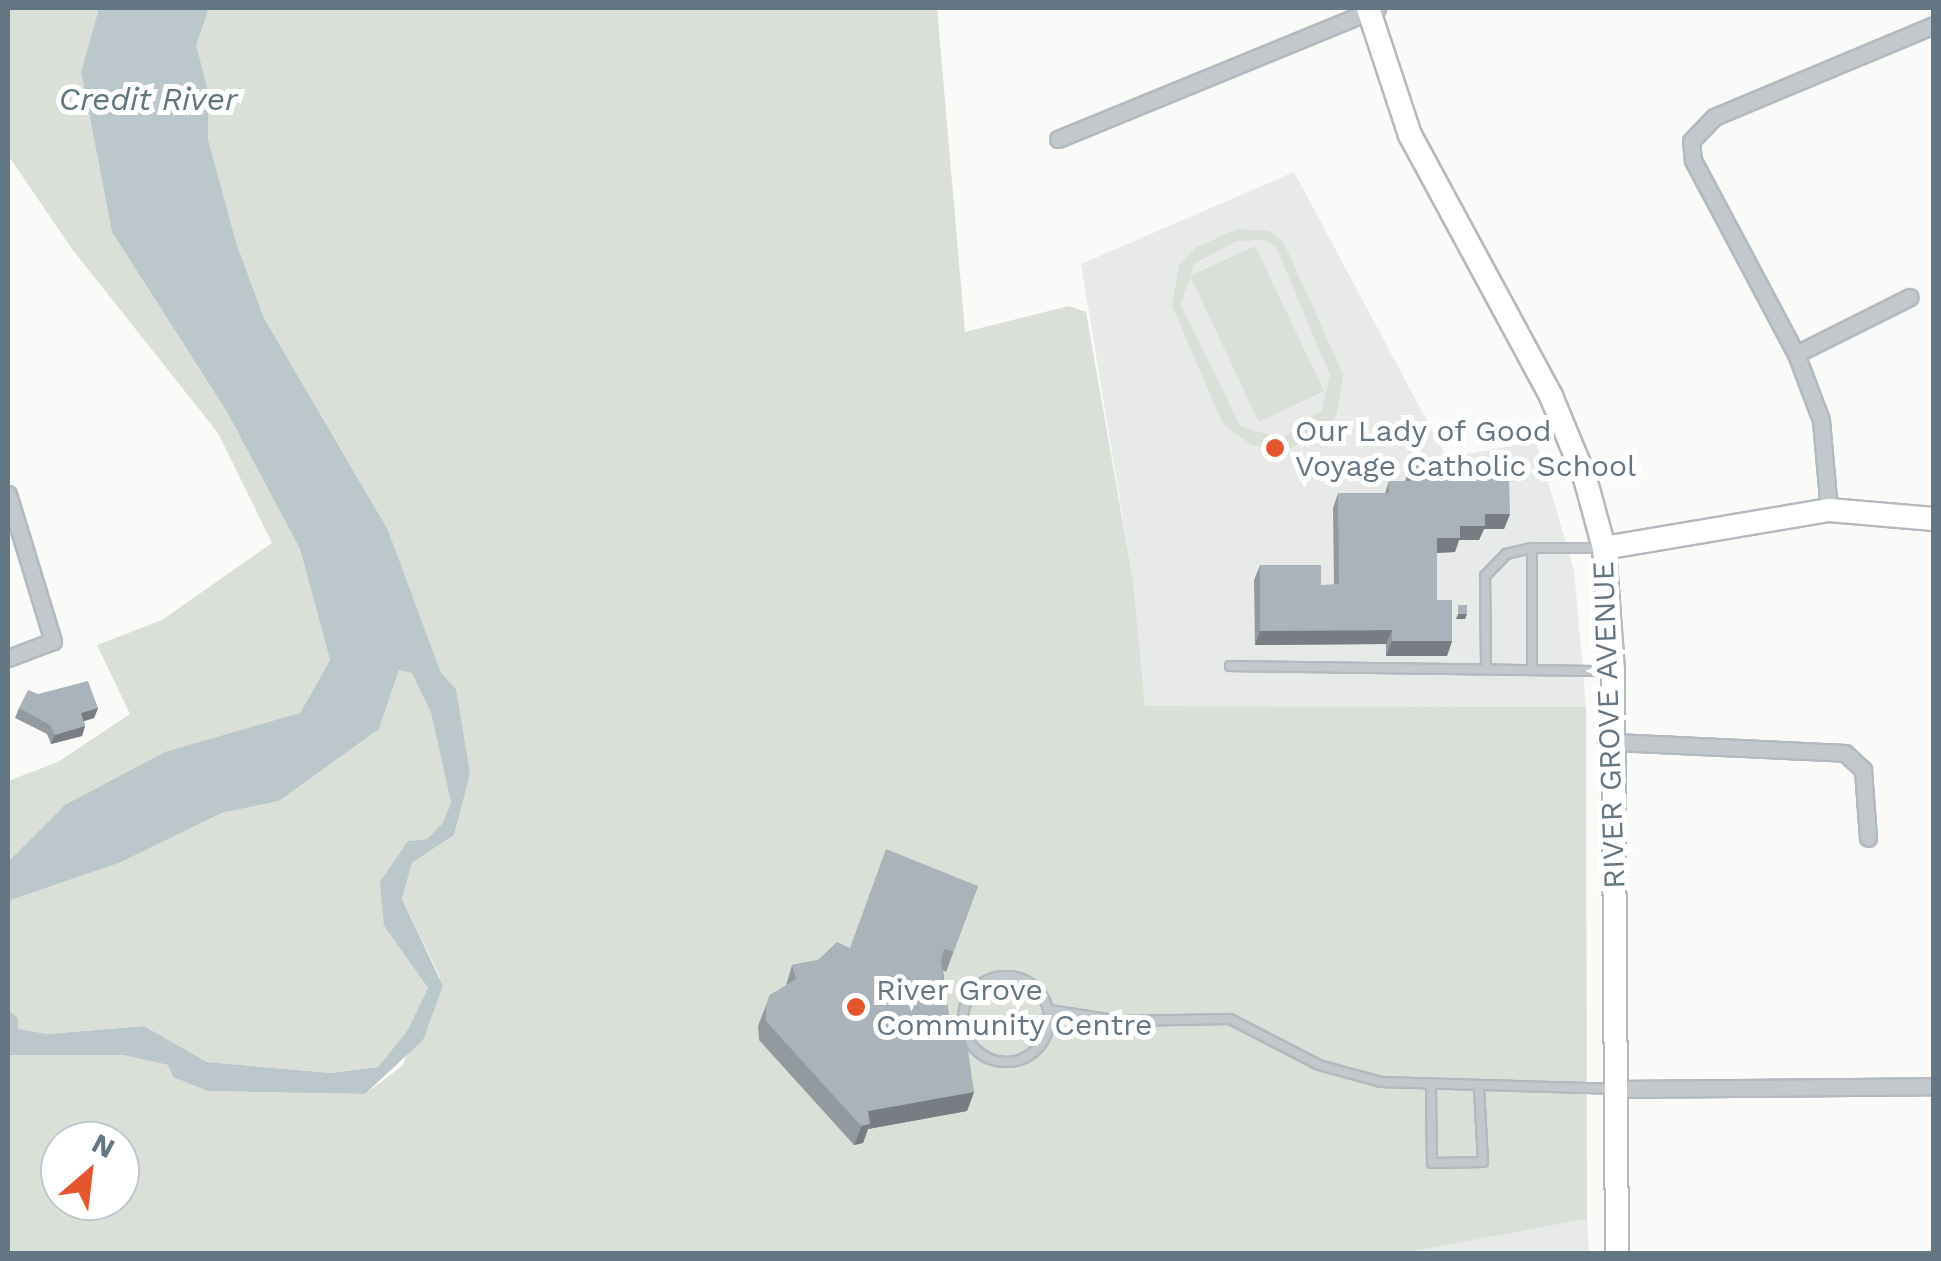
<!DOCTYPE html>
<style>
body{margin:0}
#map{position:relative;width:1941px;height:1261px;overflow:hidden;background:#fafaf8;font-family:"Work Sans",sans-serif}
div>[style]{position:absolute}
.built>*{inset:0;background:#e8e9e9}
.green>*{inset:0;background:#dadfd7}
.water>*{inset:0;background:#bbc7cb}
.roads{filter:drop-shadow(2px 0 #b3babf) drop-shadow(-2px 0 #b3babf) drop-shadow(0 2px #b3babf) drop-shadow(0 -2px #b3babf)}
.lane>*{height:8px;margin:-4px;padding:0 4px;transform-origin:4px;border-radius:4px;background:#c3c8cc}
.lane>.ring{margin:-4px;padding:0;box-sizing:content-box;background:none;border:8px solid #c3c8cc;border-radius:50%}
.street>*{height:15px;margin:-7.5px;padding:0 7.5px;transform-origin:7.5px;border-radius:7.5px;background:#c3c8cc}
.secondary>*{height:22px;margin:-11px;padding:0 11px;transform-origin:11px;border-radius:11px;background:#fff}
.wall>*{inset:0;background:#929a9f}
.shaded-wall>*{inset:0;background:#777d82}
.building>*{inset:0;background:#aab3b9}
.dots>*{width:28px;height:28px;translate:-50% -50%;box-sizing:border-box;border:5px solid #fff;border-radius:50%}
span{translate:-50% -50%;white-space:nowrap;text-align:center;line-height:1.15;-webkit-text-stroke:10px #fff;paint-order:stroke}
.poi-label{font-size:30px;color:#657683}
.left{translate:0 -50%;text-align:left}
.street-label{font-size:30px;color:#657683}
.water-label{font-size:32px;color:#60757c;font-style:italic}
.frame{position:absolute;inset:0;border:10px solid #657683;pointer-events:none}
.north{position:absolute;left:40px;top:1121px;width:100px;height:100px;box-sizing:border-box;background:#fff;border:2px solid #c1c8cd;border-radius:50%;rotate:28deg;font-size:28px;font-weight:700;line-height:40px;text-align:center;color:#657683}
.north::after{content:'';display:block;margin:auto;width:35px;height:45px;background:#e4572e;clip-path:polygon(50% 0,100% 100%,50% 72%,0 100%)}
</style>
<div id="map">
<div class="built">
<i style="clip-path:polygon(1294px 172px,1447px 458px,1536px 441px,1574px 570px,1586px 707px,1145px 706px,1133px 580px,1081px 264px)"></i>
<i style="clip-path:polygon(1587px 1219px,1589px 1253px,1397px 1254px,1400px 1253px)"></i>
</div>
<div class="green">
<i style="clip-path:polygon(8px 8px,99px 8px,81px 72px,112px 232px,227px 412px,300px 549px,330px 660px,300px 713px,235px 737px,8px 862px,8px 781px,58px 762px,130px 714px,97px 645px,162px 620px,272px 543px,218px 433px,72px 249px,8px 155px)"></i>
<i style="clip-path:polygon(evenodd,209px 8px,937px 8px,965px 332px,1069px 306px,1086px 312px,1133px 580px,1145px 706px,1586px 707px,1587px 1219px,1397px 1254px,8px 1254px,8px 1055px,123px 1055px,168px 1065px,173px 1077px,207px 1091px,365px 1094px,402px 1066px,440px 977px,402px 899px,412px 863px,454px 835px,461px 809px,470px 774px,458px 731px,456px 689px,441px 674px,388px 530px,264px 318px,236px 242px,208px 139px,208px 91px,195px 45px,209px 8px,60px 1141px,120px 1141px,120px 1201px,60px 1201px,60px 1141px)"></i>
<i style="clip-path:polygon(evenodd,1237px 229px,1269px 231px,1283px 241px,1343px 374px,1337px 414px,1326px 430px,1291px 448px,1253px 446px,1223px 424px,1172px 306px,1179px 265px,1195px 248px,1237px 229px,1266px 240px,1276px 247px,1330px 375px,1322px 410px,1282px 439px,1240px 426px,1181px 305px,1194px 264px,1236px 241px,1266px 240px)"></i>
<i style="clip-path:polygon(1255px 246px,1324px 391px,1259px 422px,1190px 276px)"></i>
<i style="clip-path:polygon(399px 670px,412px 672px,431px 713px,451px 803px,444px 823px,427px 839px,408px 841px,384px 926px,428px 988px,407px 1031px,378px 1067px,331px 1073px,207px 1062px,144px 1026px,48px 1034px,17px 1029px,17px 1018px,8px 1010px,8px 901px,119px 863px,222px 813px,279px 801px,379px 729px)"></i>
</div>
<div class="water">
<i style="clip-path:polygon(99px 8px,209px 8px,196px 45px,208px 91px,208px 139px,236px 242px,264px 318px,388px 530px,441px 673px,456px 689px,470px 774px,461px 809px,454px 835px,412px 863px,402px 899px,443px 986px,423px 1040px,365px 1094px,207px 1091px,173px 1077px,168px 1065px,123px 1055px,8px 1055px,8px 1010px,18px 1018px,18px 1029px,48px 1034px,144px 1026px,207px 1062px,331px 1073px,378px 1067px,407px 1031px,428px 988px,384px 926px,380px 882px,408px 841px,427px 839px,443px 823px,451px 803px,431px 713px,412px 673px,399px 670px,379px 729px,279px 801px,222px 813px,119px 863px,8px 901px,8px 862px,65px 805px,165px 752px,300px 713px,330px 660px,300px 549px,227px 412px,112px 232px,81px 72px)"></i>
</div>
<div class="roads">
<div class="lane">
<i style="left:1486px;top:665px;width:89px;rotate:-90.6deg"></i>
<i style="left:1485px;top:576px;width:30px;rotate:-46deg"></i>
<i style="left:1506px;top:554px;width:27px;rotate:-13deg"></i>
<i style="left:1230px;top:666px;width:379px;rotate:0.8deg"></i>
<i style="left:1532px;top:667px;width:119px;rotate:-90deg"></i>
<i style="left:1532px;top:548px;width:68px"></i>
<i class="ring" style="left:963px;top:976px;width:78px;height:78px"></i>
<i style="left:1049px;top:1010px;width:75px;rotate:8.5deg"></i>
<i style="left:1123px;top:1021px;width:107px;rotate:-1.1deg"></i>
<i style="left:1230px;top:1019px;width:100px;rotate:27.3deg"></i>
<i style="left:1319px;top:1065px;width:64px;rotate:15.3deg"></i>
<i style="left:1381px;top:1082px;width:230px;rotate:1.7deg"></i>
<i style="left:1431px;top:1086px;width:77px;rotate:89.3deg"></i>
<i style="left:1432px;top:1163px;width:51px;rotate:-1.1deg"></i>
<i style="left:1483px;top:1162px;width:75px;rotate:-93.1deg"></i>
</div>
<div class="street">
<i style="left:1058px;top:139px;width:345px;rotate:-22.3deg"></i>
<i style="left:1796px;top:354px;width:127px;rotate:-26.6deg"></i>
<i style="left:8px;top:494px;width:154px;rotate:73deg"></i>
<i style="left:53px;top:641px;width:48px;rotate:159.3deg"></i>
<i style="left:1829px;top:510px;width:90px;rotate:-95.1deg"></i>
<i style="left:1821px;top:420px;width:71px;rotate:-110.7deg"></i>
<i style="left:1796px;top:354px;width:220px;rotate:-118deg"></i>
<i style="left:1693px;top:160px;width:19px;rotate:-96deg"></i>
<i style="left:1691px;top:141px;width:33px;rotate:-46deg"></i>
<i style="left:1714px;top:117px;width:238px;rotate:-22.7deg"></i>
<i style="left:1614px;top:742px;width:231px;rotate:2.7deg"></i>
<i style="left:1845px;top:753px;width:25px;rotate:43deg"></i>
<i style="left:1863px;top:770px;width:68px;rotate:85.8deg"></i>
<i style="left:1616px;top:1089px;width:318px;rotate:-0.5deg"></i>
</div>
<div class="secondary">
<i style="left:1368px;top:8px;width:134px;rotate:71.7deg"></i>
<i style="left:1410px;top:135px;width:297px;rotate:61.6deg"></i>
<i style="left:1551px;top:396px;width:89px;rotate:67.5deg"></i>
<i style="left:1585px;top:478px;width:73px;rotate:74.8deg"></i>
<i style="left:1604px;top:548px;width:124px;rotate:85.8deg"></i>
<i style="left:1613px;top:672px;width:582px;rotate:89.61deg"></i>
<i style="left:1604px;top:548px;width:228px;rotate:-9.6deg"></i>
<i style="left:1829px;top:510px;width:105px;rotate:4.9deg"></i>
</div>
</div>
<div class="wall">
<i style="clip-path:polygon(1432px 465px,1510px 514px,1504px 529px,1484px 529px,1479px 540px,1459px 540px,1455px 552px,1437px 553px,1437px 600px,1452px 641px,1447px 656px,1386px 656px,1386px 644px,1255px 645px,1254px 580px,1260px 565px,1321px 585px,1334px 585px,1333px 508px,1338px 493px,1385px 493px,1389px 481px,1405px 481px,1410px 466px)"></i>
<i style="clip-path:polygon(38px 694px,98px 708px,94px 718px,84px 721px,85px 726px,82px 736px,51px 744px,47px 734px,15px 718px,19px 708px)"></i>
<i style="clip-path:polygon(978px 886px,946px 972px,943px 970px,952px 1040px,974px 1092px,967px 1111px,868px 1129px,863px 1143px,854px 1145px,759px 1040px,758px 1026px,770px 995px,786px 986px,792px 965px,818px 960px,850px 948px)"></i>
</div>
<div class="shaded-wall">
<i style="clip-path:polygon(1485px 514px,1510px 514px,1504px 529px,1484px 529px,1479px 540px,1459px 540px,1455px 552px,1431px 553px,1437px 538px)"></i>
<i style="clip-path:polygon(1458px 614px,1467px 614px,1465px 619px,1456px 619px)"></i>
<i style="clip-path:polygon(1392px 630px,1386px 644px,1255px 645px,1260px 631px)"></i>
<i style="clip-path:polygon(1392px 641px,1452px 641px,1447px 656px,1386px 656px)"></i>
<i style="clip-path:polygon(98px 708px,94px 718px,78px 723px,81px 713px)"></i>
<i style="clip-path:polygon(85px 726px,82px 736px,51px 744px,55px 735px)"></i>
<i style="clip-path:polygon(974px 1092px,967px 1111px,868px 1129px,863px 1143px,854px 1145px,868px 1111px)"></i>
</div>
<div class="building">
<i style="clip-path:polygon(1425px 458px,1432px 465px,1418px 465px)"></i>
<i style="clip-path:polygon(1452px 465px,1452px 478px,1509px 477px,1510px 514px,1485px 514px,1485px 526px,1460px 526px,1460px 538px,1437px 538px,1437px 600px,1452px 600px,1452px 641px,1392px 641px,1392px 630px,1260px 631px,1260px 565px,1321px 565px,1321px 585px,1339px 584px,1338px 493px,1389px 493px,1389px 481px,1411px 481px,1410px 466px)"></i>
<i style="clip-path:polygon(1458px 605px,1467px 605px,1467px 614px,1458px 614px)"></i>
<i style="clip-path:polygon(88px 681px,98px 708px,81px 713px,85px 726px,55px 735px,50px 725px,19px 708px,28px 690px,38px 694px)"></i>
<i style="clip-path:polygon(886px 849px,978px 886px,953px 952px,944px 949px,941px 961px,952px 1040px,966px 1037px,974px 1092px,868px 1111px,870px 1124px,861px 1126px,766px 1021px,766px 1006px,770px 995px,796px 979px,792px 965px,818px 960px,837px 942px,850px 948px)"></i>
</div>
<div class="dots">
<i style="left:1275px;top:448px;background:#e4572e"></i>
<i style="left:856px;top:1007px;background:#e4572e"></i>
</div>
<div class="poi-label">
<span class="left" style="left:1295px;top:448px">Our Lady of Good<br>Voyage Catholic School</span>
<span class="left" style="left:876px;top:1007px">River Grove<br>Community Centre</span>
</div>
<div class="street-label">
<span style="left:1609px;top:725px;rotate:-92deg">RIVER GROVE AVENUE</span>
</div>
<div class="water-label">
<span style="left:148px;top:99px">Credit River</span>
</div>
<div class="frame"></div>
<div class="north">N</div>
</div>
